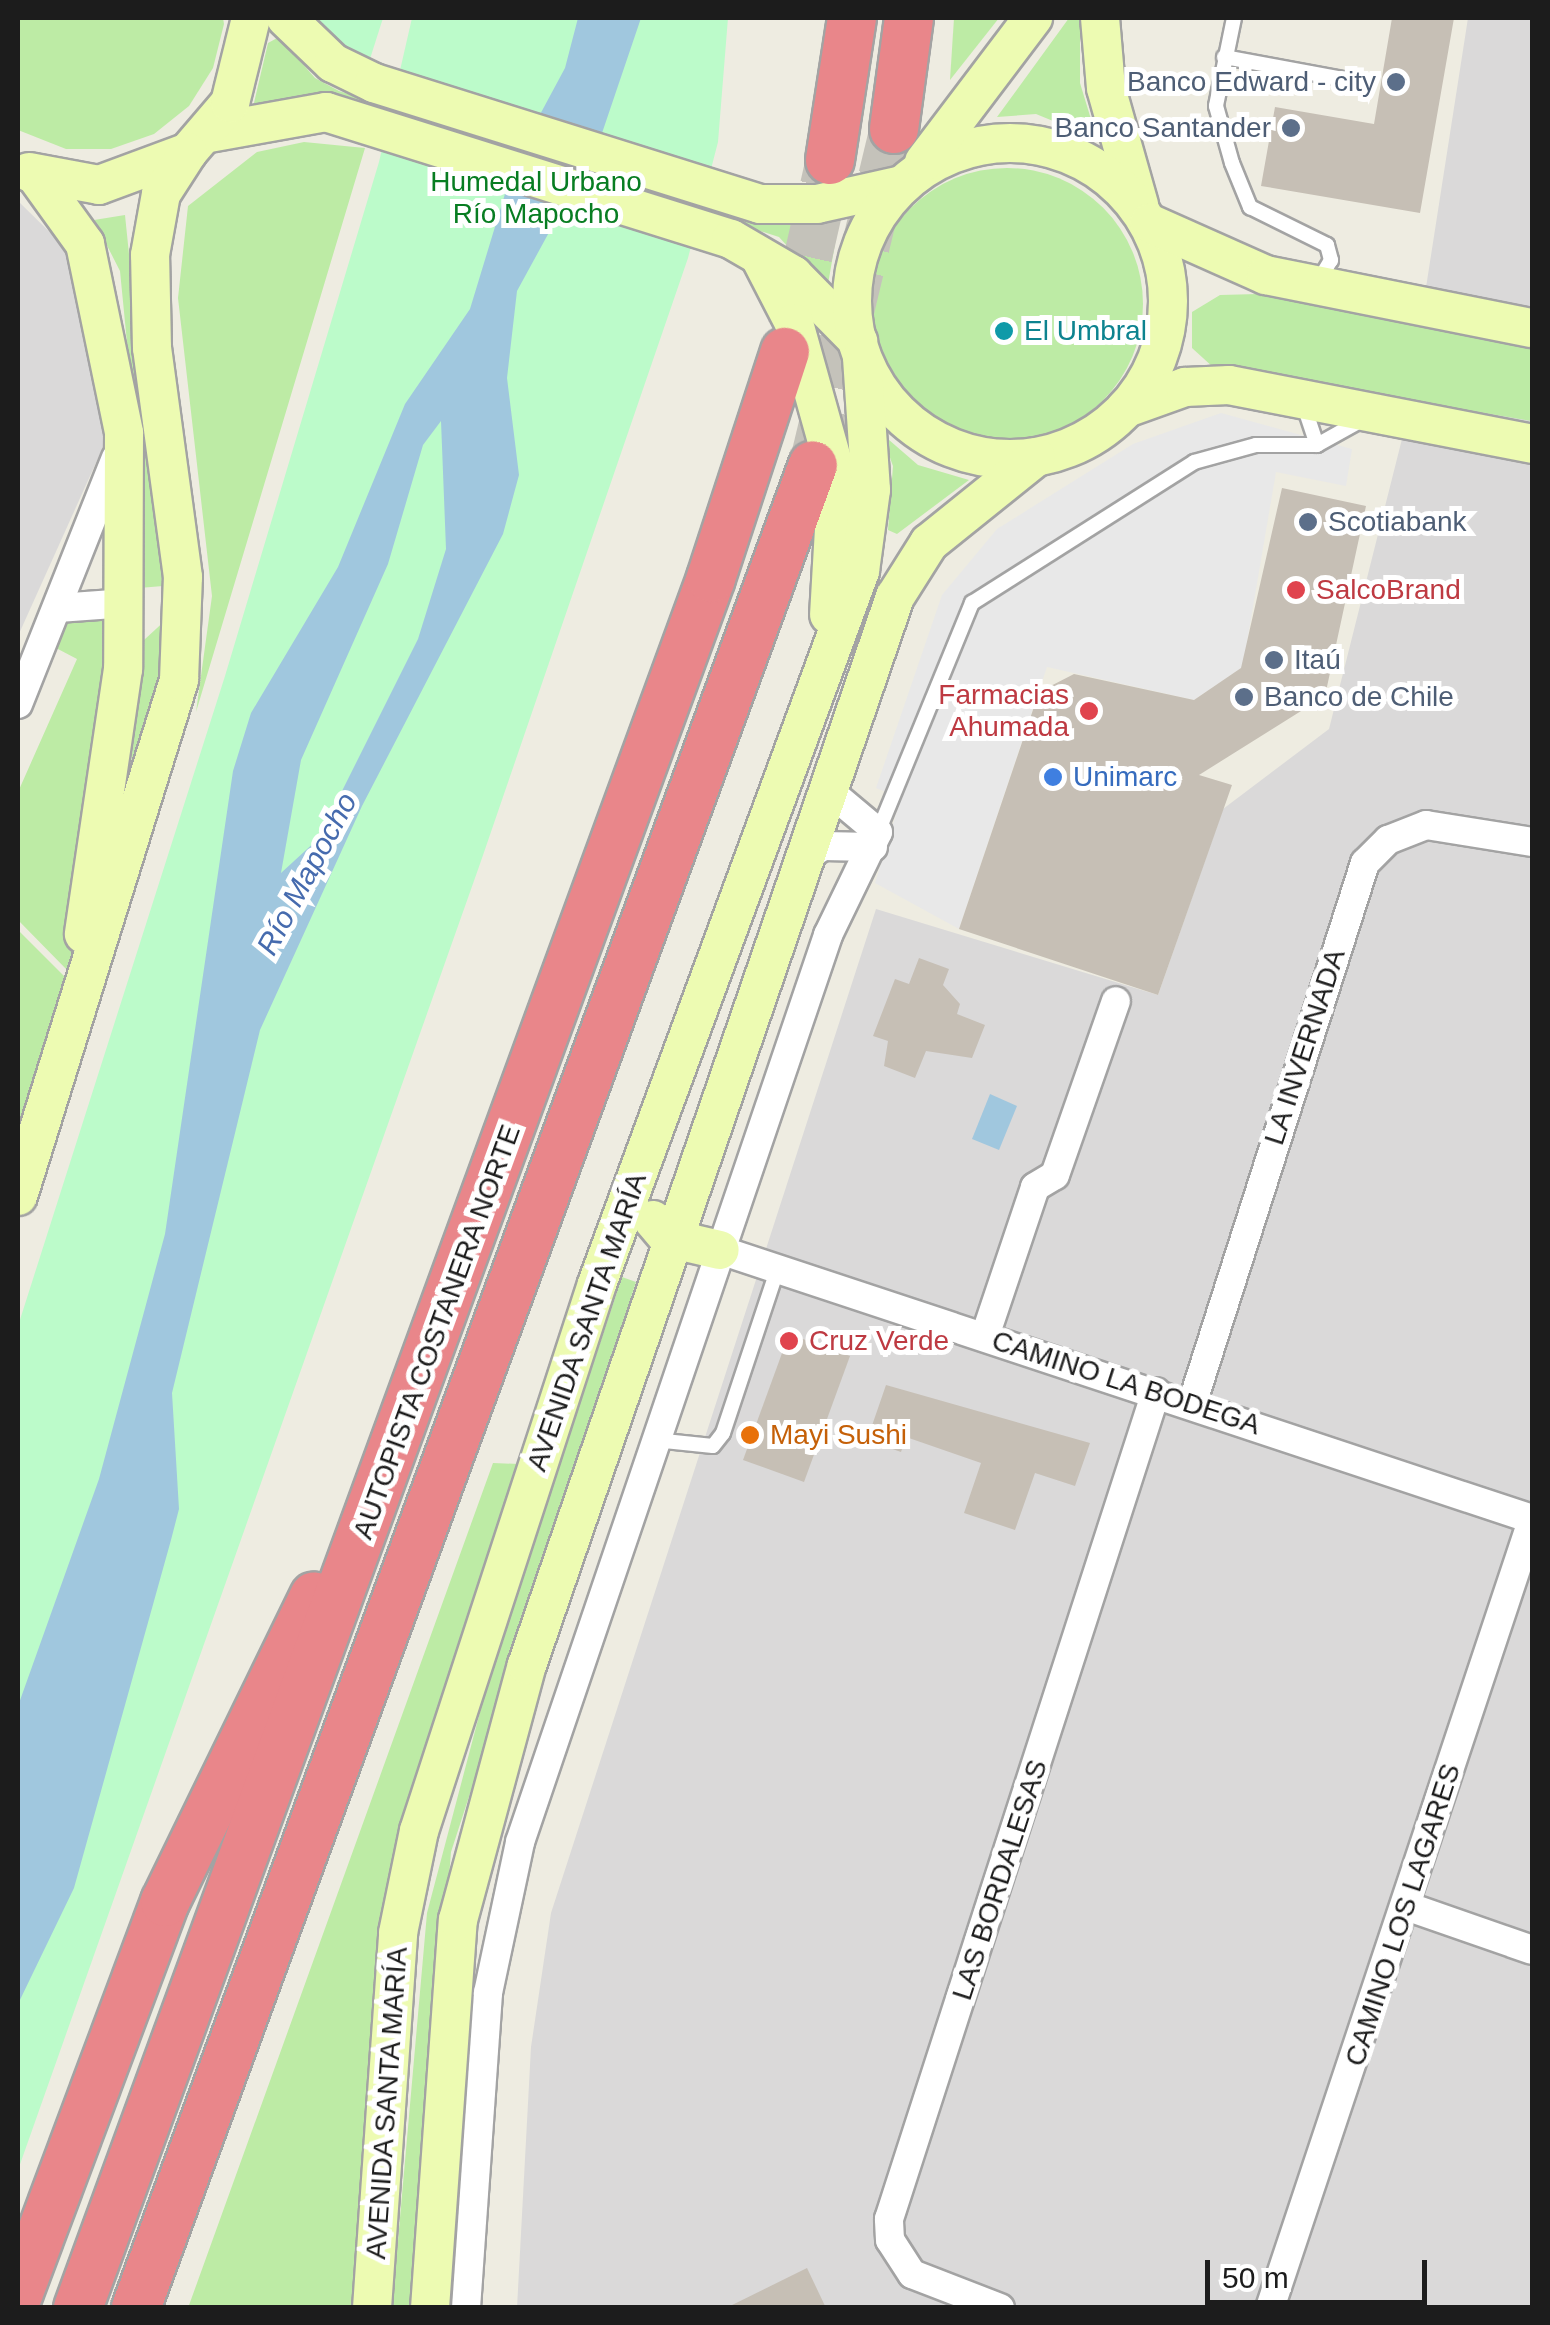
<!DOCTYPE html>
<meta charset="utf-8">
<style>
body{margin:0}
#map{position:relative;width:1550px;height:2325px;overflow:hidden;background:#eeece1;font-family:Helvetica,sans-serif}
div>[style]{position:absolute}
.residential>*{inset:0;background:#dad9d9}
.grass>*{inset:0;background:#bdeba5}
.round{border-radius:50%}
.park>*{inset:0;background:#bcfbca}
.parking>*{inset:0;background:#e8e8e8}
.water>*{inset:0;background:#a0c7de}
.building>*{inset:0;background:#c6bfb5}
.highway-tunnel>*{height:48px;margin-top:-24px;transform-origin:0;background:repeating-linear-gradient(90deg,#c4c2ba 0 48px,transparent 0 72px)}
.roads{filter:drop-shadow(2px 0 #a3a3a3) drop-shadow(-2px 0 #a3a3a3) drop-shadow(0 2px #a3a3a3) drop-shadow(0 -2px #a3a3a3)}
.lane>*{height:14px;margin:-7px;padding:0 7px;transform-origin:7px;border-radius:7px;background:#fff}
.street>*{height:28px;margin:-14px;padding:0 14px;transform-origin:14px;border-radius:14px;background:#fff}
.secondary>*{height:38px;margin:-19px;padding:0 19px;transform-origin:19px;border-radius:19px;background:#edfbb2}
.secondary>.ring{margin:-19px;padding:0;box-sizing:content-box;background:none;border:38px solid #edfbb2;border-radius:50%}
.highway>*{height:48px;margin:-24px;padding:0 24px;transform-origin:24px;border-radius:24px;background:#e9868a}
.dots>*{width:28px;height:28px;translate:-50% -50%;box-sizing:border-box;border:5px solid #fff;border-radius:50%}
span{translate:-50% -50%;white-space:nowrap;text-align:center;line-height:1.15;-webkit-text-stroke:10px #fff;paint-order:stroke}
.service-label{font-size:28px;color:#4e5e75}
.right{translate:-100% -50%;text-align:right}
.left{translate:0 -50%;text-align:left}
.park-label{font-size:28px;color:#087d22}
.culture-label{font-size:28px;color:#0d838f}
.health-label{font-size:28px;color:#be3a42}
.shop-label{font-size:28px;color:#366cbe}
.street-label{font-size:28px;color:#1c1c1c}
.food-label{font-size:28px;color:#c56008}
.water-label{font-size:30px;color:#466bae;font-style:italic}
.frame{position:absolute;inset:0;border:20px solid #1c1c1c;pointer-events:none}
.scale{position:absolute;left:1205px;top:2260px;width:222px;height:45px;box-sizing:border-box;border:5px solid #1c1c1c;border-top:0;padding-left:12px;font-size:30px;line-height:35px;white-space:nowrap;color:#1c1c1c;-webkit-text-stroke:8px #fff;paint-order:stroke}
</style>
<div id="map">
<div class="residential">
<i style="clip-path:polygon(1468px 18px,1532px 18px,1532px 2307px,517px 2308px,531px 2047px,551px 1913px,876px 909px,1158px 995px,1223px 809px,1329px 729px,1403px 435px)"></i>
<i style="clip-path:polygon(18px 201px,72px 254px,108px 436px,18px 636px)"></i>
</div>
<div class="grass">
<i style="clip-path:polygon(18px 18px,223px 18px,224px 24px,213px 68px,189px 106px,154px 134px,111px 149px,66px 149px,18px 130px)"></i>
<i style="clip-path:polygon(954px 18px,999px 18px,950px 80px)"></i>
<i style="clip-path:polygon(1069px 18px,1080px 18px,1080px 83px,1097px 139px,1036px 114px,997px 117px)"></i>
<i style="clip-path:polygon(279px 37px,315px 78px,339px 91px,504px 143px,253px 107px,268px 43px)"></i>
<i style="clip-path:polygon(304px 142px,365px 148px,196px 712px,212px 596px,178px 298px,188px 206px,257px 152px)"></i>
<i style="clip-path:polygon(560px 159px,768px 224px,840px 215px,827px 290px,779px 237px,557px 166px)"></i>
<i class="round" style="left:871px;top:168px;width:272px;height:272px"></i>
<i style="clip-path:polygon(125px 215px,163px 586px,139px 588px,145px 526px,120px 271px,94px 220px)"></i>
<i style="clip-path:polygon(1258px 294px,1532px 346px,1532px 421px,1214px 368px,1192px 348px,1192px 312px,1220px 295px)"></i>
<i style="clip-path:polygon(881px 433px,918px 465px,969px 480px,897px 534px,888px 530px,893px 466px)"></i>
<i style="clip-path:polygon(86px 612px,119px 616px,69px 972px,18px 920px,18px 792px,77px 659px,56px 648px,68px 621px)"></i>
<i style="clip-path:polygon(169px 617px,164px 700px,127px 801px,144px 640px)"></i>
<i style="clip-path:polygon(18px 930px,66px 978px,18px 1129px)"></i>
<i style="clip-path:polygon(622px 1277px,636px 1282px,451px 1852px,415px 2307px,392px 2308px,427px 1913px,489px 1678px)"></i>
<i style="clip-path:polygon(493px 1463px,519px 1464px,405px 1819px,357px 2307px,188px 2308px)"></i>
</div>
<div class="park">
<i style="clip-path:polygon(307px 18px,383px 18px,369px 62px,340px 44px)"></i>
<i style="clip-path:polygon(412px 18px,728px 18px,718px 142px,688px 258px,481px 861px,18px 2170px,18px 1326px,225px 676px,379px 162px)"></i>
</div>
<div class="parking">
<i style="clip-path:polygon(1221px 413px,1352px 449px,1346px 486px,1276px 472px,1247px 642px,1261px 655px,1194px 700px,1047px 667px,959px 929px,875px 883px,901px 798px,876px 788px,942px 595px,997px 529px,1133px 444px)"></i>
</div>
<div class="water">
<i style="clip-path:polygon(evenodd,578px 18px,641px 18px,600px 139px,517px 291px,507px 378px,519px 475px,503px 534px,362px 806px,260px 1030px,172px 1393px,179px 1509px,171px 1540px,74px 1888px,18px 2004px,18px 1706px,99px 1479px,165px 1234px,233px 771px,251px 713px,338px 567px,405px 404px,470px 309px,515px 161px,565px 68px,578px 18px,441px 421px,446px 549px,418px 639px,318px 839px,281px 873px,301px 760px,388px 564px,423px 445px,441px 421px)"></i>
<i style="clip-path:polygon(990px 1094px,1017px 1106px,999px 1150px,972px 1139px)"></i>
</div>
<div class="building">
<i style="clip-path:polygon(1392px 18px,1454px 18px,1420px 213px,1261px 186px,1275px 107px,1374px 124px)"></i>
<i style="clip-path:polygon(1282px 488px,1366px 506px,1325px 696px,1199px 775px,1232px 785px,1158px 995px,959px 929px,1039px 692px,1074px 674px,1194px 700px,1241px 668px)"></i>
<i style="clip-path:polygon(919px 958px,949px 969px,943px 985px,960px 1004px,957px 1014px,985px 1025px,972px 1058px,926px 1051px,915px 1078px,884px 1066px,888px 1041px,873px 1036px,895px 979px,909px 984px)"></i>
<i style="clip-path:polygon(789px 1334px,850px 1356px,804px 1482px,743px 1460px)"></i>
<i style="clip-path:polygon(886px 1385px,1090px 1443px,1075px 1486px,1035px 1473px,1015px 1530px,964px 1513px,981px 1463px,906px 1437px,901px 1452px,867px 1440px)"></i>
<i style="clip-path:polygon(807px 2268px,826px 2308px,726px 2308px)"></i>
</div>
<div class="highway-tunnel">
<i style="left:792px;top:327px;width:171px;rotate:-77.2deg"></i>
<i style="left:815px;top:457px;width:337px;rotate:-76.5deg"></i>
</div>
<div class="roads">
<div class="lane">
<i style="left:1234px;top:18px;width:90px;rotate:101.6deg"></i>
<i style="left:1216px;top:106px;width:59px;rotate:74.3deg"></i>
<i style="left:1232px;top:163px;width:48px;rotate:67.8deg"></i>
<i style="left:1250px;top:207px;width:86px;rotate:26.3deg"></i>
<i style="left:1327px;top:245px;width:16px;rotate:75deg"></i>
<i style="left:1331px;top:260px;width:26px;rotate:121deg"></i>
<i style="left:1224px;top:57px;width:126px;rotate:10.5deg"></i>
<i style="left:1303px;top:403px;width:44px;rotate:71.6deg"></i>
<i style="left:878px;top:832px;width:248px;rotate:-67.7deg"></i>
<i style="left:972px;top:603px;width:263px;rotate:-32.4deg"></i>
<i style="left:1194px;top:462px;width:64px;rotate:-15.3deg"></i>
<i style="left:1256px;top:445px;width:61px"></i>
<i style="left:1317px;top:445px;width:51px;rotate:-29.1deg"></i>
<i style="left:655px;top:1440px;width:58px;rotate:5.9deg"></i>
<i style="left:713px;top:1446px;width:16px;rotate:-52deg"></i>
<i style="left:723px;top:1433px;width:174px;rotate:-71.6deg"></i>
</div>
<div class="street">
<i style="left:58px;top:608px;width:69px;rotate:-4.1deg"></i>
<i style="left:18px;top:704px;width:265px;rotate:-68.3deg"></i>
<i style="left:802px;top:860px;width:25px;rotate:-34deg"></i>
<i style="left:823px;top:846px;width:50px;rotate:1.1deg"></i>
<i style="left:720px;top:1250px;width:855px;rotate:18.33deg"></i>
<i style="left:985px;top:1336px;width:157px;rotate:-71.4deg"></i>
<i style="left:1035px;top:1187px;width:23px;rotate:-31deg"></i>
<i style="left:1055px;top:1175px;width:184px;rotate:-70.7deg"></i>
<i style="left:1192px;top:1404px;width:568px;rotate:-72.27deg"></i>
<i style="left:1365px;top:863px;width:33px;rotate:-45deg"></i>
<i style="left:1388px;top:840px;width:41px;rotate:-21.5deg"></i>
<i style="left:1426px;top:825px;width:107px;rotate:9.1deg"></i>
<i style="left:1406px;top:1906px;width:133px;rotate:19.2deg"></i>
<i style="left:466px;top:2308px;width:316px;rotate:-86deg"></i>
<i style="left:488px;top:1993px;width:154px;rotate:-78deg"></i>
<i style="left:520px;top:1842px;width:958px;rotate:-71.24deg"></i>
<i style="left:828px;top:935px;width:114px;rotate:-64.1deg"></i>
<i style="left:878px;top:832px;width:65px;rotate:-140deg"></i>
<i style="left:1000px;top:2308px;width:94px;rotate:-158.9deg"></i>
<i style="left:912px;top:2274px;width:40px;rotate:-122.9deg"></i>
<i style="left:890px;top:2240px;width:21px;rotate:-93deg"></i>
<i style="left:889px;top:2219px;width:869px;rotate:-72.11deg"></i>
<i style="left:1270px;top:2308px;width:829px;rotate:-71.59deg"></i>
</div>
<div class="secondary">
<i style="left:286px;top:18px;width:65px;rotate:43.8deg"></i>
<i style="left:333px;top:63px;width:46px;rotate:26deg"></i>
<i style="left:374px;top:83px;width:405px;rotate:17.4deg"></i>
<i style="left:760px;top:204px;width:57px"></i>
<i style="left:817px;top:204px;width:87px;rotate:-12.6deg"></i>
<i style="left:1100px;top:18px;width:70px;rotate:85.1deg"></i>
<i style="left:1106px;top:88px;width:122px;rotate:74.2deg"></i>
<i style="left:209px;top:133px;width:119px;rotate:-10.2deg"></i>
<i style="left:326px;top:112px;width:424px;rotate:17.4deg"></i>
<i style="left:731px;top:239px;width:72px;rotate:30.1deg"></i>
<i style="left:793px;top:275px;width:93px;rotate:45.4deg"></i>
<i class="ring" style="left:852px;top:143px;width:278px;height:278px"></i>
<i style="left:924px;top:162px;width:181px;rotate:-52.9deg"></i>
<i style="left:29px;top:172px;width:71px;rotate:10.5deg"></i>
<i style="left:99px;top:185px;width:95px;rotate:-20.3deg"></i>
<i style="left:188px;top:152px;width:65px;rotate:-49.4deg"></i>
<i style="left:230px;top:103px;width:88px;rotate:-76.1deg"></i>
<i style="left:36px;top:176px;width:84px;rotate:54.2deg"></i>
<i style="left:85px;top:244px;width:193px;rotate:78.3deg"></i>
<i style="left:124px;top:433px;width:236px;rotate:90.2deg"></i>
<i style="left:123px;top:669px;width:268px;rotate:98.4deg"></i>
<i style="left:1149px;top:223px;width:128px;rotate:24deg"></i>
<i style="left:1266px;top:275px;width:271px;rotate:11.3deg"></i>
<i style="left:761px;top:259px;width:72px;rotate:62.7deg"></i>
<i style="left:794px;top:323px;width:160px;rotate:74.4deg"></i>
<i style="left:837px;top:477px;width:138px;rotate:93.3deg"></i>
<i style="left:1126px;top:408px;width:63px;rotate:-19.6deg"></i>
<i style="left:1185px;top:387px;width:44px;rotate:-2.6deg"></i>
<i style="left:1229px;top:385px;width:309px;rotate:11deg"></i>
<i style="left:18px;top:1196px;width:541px;rotate:-72.67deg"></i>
<i style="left:179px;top:680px;width:103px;rotate:-87.8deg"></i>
<i style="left:183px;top:577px;width:231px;rotate:-97.7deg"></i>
<i style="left:152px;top:348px;width:93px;rotate:-91.2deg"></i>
<i style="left:150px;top:255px;width:62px;rotate:-79.8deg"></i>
<i style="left:161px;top:194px;width:50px;rotate:-57.3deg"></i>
<i style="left:653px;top:1220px;width:23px;rotate:50deg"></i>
<i style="left:668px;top:1238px;width:53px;rotate:13deg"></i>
<i style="left:372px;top:2308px;width:376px;rotate:-86deg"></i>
<i style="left:398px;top:1933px;width:104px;rotate:-78.4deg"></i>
<i style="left:419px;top:1831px;width:575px;rotate:-71.97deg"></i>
<i style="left:597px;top:1284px;width:760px;rotate:-69.75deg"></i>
<i style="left:860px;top:571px;width:82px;rotate:-82.3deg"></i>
<i style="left:871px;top:490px;width:133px;rotate:-93.9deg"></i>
<i style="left:430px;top:2308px;width:389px;rotate:-85.9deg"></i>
<i style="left:458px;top:1920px;width:264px;rotate:-74.9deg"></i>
<i style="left:527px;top:1665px;width:1130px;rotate:-70.99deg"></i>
<i style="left:895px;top:597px;width:64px;rotate:-57.8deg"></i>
<i style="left:929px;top:543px;width:137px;rotate:-38.8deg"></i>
</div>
<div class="highway">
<i style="left:894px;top:129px;width:112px;rotate:-82.3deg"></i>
<i style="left:830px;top:160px;width:144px;rotate:-81.2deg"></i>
<i style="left:18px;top:2295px;width:420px;rotate:-69.5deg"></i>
<i style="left:165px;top:1902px;width:340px;rotate:-64deg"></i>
<i style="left:78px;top:2308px;width:1842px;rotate:-69.9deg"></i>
<i style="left:711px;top:578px;width:238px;rotate:-71.9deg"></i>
<i style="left:136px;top:2308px;width:1963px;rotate:-69.83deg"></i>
</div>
</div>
<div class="dots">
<i style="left:1396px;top:82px;background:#5c6f8a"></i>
<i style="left:1291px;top:128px;background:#5c6f8a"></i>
<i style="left:1004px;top:331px;background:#0f9aa8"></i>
<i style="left:1308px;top:522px;background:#5c6f8a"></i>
<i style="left:1296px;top:590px;background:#e0444e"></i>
<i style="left:1274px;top:660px;background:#5c6f8a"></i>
<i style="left:1244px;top:697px;background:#5c6f8a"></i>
<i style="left:1089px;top:711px;background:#e0444e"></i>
<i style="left:1053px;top:777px;background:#3f7fe0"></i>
<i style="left:789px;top:1341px;background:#e0444e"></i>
<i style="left:750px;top:1435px;background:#e8710a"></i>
</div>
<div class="service-label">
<span class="right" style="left:1376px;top:82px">Banco Edward - city</span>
<span class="right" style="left:1271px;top:128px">Banco Santander</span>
<span class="left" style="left:1328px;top:522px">Scotiabank</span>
<span class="left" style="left:1294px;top:660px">Itaú</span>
<span class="left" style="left:1264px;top:697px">Banco de Chile</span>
</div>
<div class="park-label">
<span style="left:536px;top:198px">Humedal Urbano<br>Río Mapocho</span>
</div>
<div class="culture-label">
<span class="left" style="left:1024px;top:331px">El Umbral</span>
</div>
<div class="health-label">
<span class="left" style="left:1316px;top:590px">SalcoBrand</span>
<span class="right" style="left:1069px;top:711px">Farmacias<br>Ahumada</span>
<span class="left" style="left:809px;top:1341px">Cruz Verde</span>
</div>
<div class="shop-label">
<span class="left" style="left:1073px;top:777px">Unimarc</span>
</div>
<div class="street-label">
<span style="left:1305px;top:1047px;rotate:-72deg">LA INVERNADA</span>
<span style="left:587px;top:1322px;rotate:-71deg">AVENIDA SANTA MARÍA</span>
<span style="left:437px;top:1332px;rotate:-70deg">AUTOPISTA COSTANERA NORTE</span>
<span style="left:1126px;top:1383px;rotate:18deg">CAMINO LA BODEGA</span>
<span style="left:1000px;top:1880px;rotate:-72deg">LAS BORDALESAS</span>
<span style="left:1403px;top:1915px;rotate:-72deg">CAMINO LOS LAGARES</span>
<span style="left:387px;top:2103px;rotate:-86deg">AVENIDA SANTA MARÍA</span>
</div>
<div class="food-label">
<span class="left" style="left:770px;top:1435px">Mayi Sushi</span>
</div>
<div class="water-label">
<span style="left:307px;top:874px;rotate:-62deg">Río Mapocho</span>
</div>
<div class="frame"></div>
<div class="scale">50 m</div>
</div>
